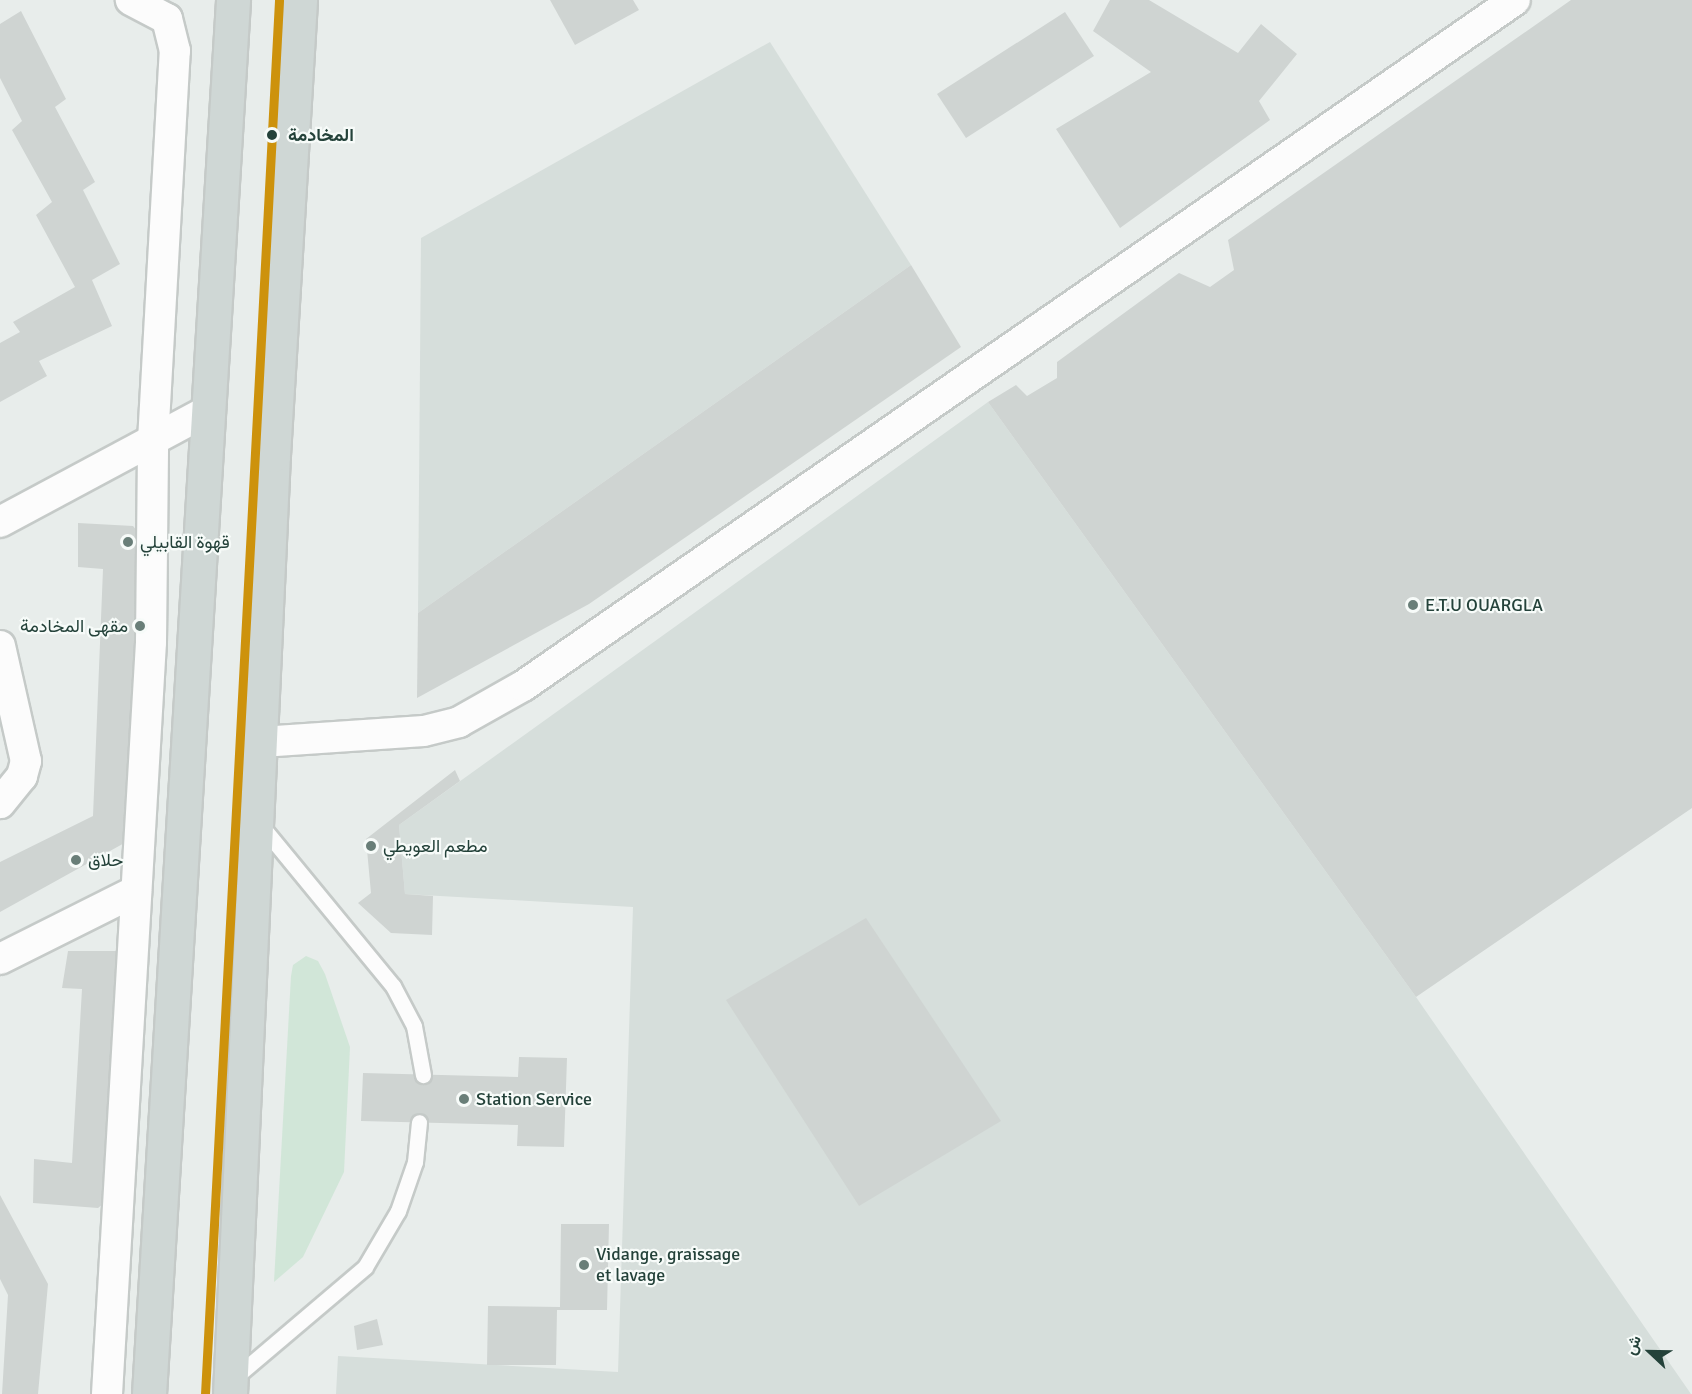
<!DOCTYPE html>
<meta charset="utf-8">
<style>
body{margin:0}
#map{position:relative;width:1692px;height:1394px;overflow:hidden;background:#e8edeb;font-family:Signika,Vazirmatn,sans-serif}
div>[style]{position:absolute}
.built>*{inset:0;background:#d6dedb}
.green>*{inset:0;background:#d1e6d8}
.building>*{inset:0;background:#cfd4d2}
.roads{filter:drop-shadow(2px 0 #c5cac8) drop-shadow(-2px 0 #c5cac8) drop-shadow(0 2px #c5cac8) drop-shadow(0 -2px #c5cac8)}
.service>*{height:15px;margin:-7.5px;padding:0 7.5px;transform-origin:7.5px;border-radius:7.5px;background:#fcfcfc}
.minor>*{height:30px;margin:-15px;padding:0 15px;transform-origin:15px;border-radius:15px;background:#fcfcfc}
.primary>*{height:33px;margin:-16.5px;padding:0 16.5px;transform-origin:16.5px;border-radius:16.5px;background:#cfd7d5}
.tram-1>*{height:9px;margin:-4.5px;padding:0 4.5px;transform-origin:4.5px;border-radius:4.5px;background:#cd920c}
.dots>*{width:16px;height:16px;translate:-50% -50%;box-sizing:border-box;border:3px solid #f7fbf9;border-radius:50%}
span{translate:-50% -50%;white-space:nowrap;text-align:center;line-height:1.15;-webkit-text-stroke:4.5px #f7fbf9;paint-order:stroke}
.stop-label{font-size:18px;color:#24423a;font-weight:700}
.left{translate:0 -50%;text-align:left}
.poi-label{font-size:18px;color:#24423a}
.right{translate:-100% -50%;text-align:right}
.north{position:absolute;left:1620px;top:1322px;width:60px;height:60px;-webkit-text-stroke:4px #f7fbf9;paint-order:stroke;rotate:292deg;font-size:16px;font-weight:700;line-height:24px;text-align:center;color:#24423a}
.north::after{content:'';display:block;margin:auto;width:21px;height:27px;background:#24423a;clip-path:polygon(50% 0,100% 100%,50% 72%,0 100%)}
</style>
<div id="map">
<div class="built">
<i style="clip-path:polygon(770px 42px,911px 265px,418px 613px,421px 238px)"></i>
<i style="clip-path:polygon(988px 402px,1416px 997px,1691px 1394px,336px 1394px,338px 1356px,618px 1372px,633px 907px,405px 894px,399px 825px)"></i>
</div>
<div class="green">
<i style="clip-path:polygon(306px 956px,318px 961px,325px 974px,350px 1047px,344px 1172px,303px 1257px,274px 1282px,291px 976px,293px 965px)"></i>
</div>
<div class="building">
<i style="clip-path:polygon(550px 0,633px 0,639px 10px,575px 45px)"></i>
<i style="clip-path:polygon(1110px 0,1149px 0,1238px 53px,1261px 24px,1297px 54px,1259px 101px,1270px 120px,1120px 228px,1056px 129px,1151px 72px,1093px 31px)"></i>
<i style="clip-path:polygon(1571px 0,1692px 0,1692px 808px,1416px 997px,988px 402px,1016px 385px,1027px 396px,1057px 378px,1057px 362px,1179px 273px,1210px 287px,1234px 270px,1228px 240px)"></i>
<i style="clip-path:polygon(21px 11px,66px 99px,55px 107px,95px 182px,83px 190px,120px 264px,92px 280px,112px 326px,39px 361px,47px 376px,0 402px,0 343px,20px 332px,13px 322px,75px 287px,36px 215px,52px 202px,12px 130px,22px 121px,0 78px,0 24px)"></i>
<i style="clip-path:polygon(1065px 12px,1094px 56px,966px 138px,937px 94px)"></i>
<i style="clip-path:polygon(911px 265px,961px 347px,589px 604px,417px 698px,418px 613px)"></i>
<i style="clip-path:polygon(78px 523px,133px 526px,147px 543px,128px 841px,0 912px,0 862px,93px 816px,103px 569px,78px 567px)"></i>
<i style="clip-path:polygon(455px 770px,460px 781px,399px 825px,405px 894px,433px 896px,432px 935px,391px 933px,358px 903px,371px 893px,366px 839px)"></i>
<i style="clip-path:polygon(866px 918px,1001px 1121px,859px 1206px,726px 1000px)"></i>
<i style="clip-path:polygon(68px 951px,118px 951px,109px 1199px,98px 1208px,33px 1203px,34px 1159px,72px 1163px,82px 989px,62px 988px)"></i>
<i style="clip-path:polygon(519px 1057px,567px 1058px,564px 1147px,517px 1146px,518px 1125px,361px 1121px,363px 1073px,518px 1077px)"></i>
<i style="clip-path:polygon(0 1195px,48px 1284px,38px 1394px,2px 1394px,8px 1295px,0 1279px)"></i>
<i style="clip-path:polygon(561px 1224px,609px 1224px,607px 1310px,557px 1310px,556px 1365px,487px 1365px,488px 1306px,560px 1307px)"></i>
<i style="clip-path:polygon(377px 1319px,383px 1345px,357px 1350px,354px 1326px)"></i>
</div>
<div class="roads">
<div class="service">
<i style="left:259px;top:823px;width:211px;rotate:50.6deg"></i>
<i style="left:393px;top:986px;width:45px;rotate:62.3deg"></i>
<i style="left:414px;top:1026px;width:50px;rotate:79.6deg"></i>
<i style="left:233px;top:1379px;width:173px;rotate:-40.3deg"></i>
<i style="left:365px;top:1267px;width:65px;rotate:-59.5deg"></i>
<i style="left:398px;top:1211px;width:52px;rotate:-70.9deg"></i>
<i style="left:415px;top:1162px;width:40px;rotate:-84.3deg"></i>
</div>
<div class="minor">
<i style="left:0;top:522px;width:235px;rotate:-28.2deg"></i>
<i style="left:0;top:646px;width:118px;rotate:77.3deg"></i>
<i style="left:26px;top:761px;width:16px;rotate:105deg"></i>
<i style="left:22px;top:776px;width:35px;rotate:129deg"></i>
<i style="left:261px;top:742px;width:163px;rotate:-3.9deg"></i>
<i style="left:424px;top:731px;width:36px;rotate:-14deg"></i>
<i style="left:459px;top:722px;width:73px;rotate:-29.4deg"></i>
<i style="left:523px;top:686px;width:1206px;rotate:-34.67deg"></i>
<i style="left:0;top:959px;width:152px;rotate:-26.6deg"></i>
<i style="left:107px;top:1394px;width:753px;rotate:-86.65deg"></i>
<i style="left:151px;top:642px;width:201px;rotate:-89.4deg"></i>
<i style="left:153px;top:441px;width:391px;rotate:-86.8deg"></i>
<i style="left:175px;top:51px;width:33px;rotate:-104deg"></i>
<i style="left:167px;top:19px;width:41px;rotate:-152.2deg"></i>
</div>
<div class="primary">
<i style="left:149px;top:1394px;width:1397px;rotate:-86.55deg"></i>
<i style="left:230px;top:1394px;width:940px;rotate:-87.38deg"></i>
<i style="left:273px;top:455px;width:456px;rotate:-86.6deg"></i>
</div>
</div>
<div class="tram-1">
<i style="left:205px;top:1394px;width:1396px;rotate:-86.96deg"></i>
</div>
<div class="dots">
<i style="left:272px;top:135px;background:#24423a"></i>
<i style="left:128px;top:542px;background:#697e78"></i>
<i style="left:1413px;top:605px;background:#697e78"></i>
<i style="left:140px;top:626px;background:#697e78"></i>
<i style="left:371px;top:846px;background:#697e78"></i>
<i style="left:76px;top:860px;background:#697e78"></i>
<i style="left:464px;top:1099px;background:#697e78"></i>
<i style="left:584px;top:1265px;background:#697e78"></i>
</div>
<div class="stop-label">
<span class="left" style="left:288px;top:135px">المخادمة</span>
</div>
<div class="poi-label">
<span class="left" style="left:140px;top:542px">قهوة القابيلي</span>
<span class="left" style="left:1425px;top:605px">E.T.U OUARGLA</span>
<span class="right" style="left:128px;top:626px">مقهى المخادمة</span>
<span class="left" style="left:383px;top:846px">مطعم العويطي</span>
<span class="left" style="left:88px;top:860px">حلاق</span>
<span class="left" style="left:476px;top:1099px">Station Service</span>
<span class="left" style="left:596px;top:1265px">Vidange, graissage<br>et lavage</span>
</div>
<div class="north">ش</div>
</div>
